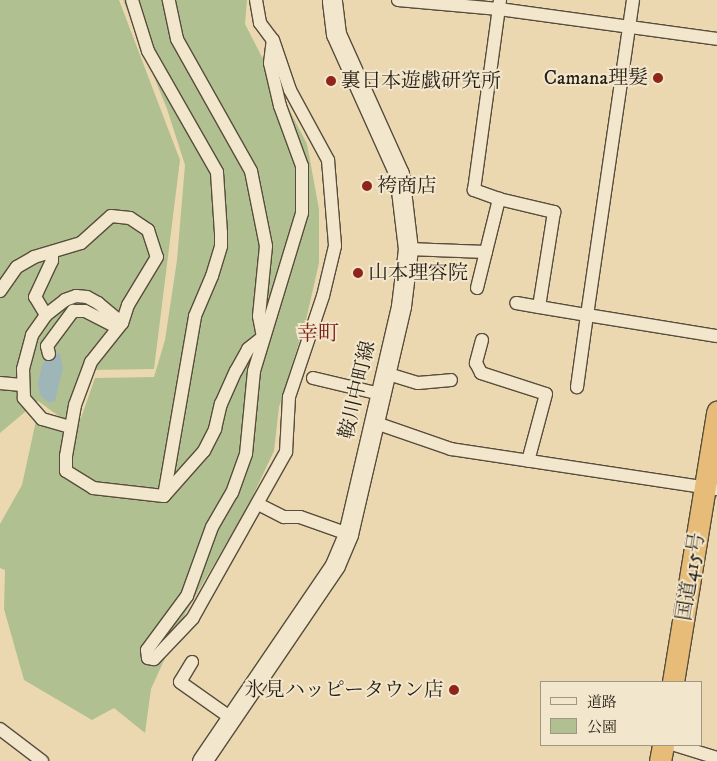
<!DOCTYPE html>
<meta charset="utf-8">
<style>
body{margin:0}
#map{position:relative;width:717px;height:761px;overflow:hidden;background:#ebd8b1;font-family:"IM FELL DW Pica","Noto Serif JP",serif}
div>[style]{position:absolute}
.green>*{inset:0;background:#b1c090}
.water>*{inset:0;background:#9eb6b8}
.roads{filter:drop-shadow(1px 0 #574d3c) drop-shadow(-1px 0 #574d3c) drop-shadow(0 1px #574d3c) drop-shadow(0 -1px #574d3c)}
.minor>*{height:12px;margin:-6px;padding:0 6px;transform-origin:6px;border-radius:6px;background:#f2e6cc}
.secondary>*{height:19px;margin:-9.5px;padding:0 9.5px;transform-origin:9.5px;border-radius:9.5px;background:#f2e6cc}
.trunk>*{height:21px;margin:-10.5px;padding:0 10.5px;transform-origin:10.5px;border-radius:10.5px;background:#e6bc78}
.dots>*{width:14px;height:14px;translate:-50% -50%;box-sizing:border-box;border:2px solid #f2e6cc;border-radius:50%}
span{translate:-50% -50%;white-space:nowrap;text-align:center;line-height:1.15;-webkit-text-stroke:4px #f2e6cc;paint-order:stroke}
.poi-label{font-size:20px;color:#261f15}
.right{translate:-100% -50%;text-align:right}
.left{translate:0 -50%;text-align:left}
.street-label{font-size:20px;color:#261f15}
.neighbourhood-label{font-size:21px;color:#7a1f14}
.legend{position:absolute;left:540px;top:681px;width:162px;height:65px;box-sizing:border-box;background:#f2e6cc;border:1px solid #a09683;margin:0;padding:6px 9px;list-style:none;font-size:15px;color:#261f15}
.legend li{display:flex;align-items:center;gap:10px;height:25px}
.legend b{width:25px;border:1px solid #a09683}
</style>
<div id="map">
<div class="green">
<i style="clip-path:polygon(0 0,119px 0,180px 160px,154px 369px,91px 370px,65px 417px,81px 418px,95px 378px,154px 377px,165px 340px,177px 260px,185px 165px,167px 109px,123px 0,247px 0,245px 24px,307px 144px,319px 209px,319px 263px,306px 320px,279px 407px,274px 451px,247px 508px,186px 612px,151px 689px,145px 733px,114px 708px,92px 720px,24px 680px,4px 609px,5px 570px,0 568px,0 524px,22px 485px,37px 416px,60px 417px,38px 401px,0 433px)"></i>
</div>
<div class="water">
<i style="clip-path:polygon(53px 351px,60px 354px,63px 368px,55px 401px,49px 403px,40px 395px,38px 383px,42px 365px)"></i>
</div>
<div class="roads">
<div class="minor">
<i style="left:256px;top:0;width:23px;rotate:80deg"></i>
<i style="left:260px;top:23px;width:21px;rotate:53deg"></i>
<i style="left:273px;top:40px;width:53px;rotate:71.2deg"></i>
<i style="left:290px;top:90px;width:80px;rotate:61.5deg"></i>
<i style="left:328px;top:160px;width:86px;rotate:85.3deg"></i>
<i style="left:335px;top:246px;width:51px;rotate:103.5deg"></i>
<i style="left:323px;top:296px;width:107px;rotate:108.6deg"></i>
<i style="left:289px;top:397px;width:55px;rotate:93.1deg"></i>
<i style="left:286px;top:452px;width:190px;rotate:119.3deg"></i>
<i style="left:193px;top:618px;width:57px;rotate:133.6deg"></i>
<i style="left:154px;top:659px;width:6px;rotate:-171deg"></i>
<i style="left:148px;top:658px;width:8px;rotate:-97deg"></i>
<i style="left:147px;top:650px;width:67px;rotate:-53.5deg"></i>
<i style="left:187px;top:596px;width:73px;rotate:-70.1deg"></i>
<i style="left:212px;top:527px;width:39px;rotate:-60deg"></i>
<i style="left:232px;top:493px;width:41px;rotate:-70.3deg"></i>
<i style="left:246px;top:454px;width:83px;rotate:-84.5deg"></i>
<i style="left:254px;top:371px;width:165px;rotate:-73.1deg"></i>
<i style="left:302px;top:213px;width:47px;rotate:-90deg"></i>
<i style="left:302px;top:166px;width:64px;rotate:-110.1deg"></i>
<i style="left:280px;top:106px;width:44px;rotate:-103.1deg"></i>
<i style="left:270px;top:63px;width:23px;rotate:-83deg"></i>
<i style="left:398px;top:0;width:101px;rotate:5.1deg"></i>
<i style="left:499px;top:9px;width:220px;rotate:7.8deg"></i>
<i style="left:633px;top:0;width:318px;rotate:98.3deg"></i>
<i style="left:587px;top:315px;width:132px;rotate:9.2deg"></i>
<i style="left:499px;top:199px;width:57px;rotate:13.3deg"></i>
<i style="left:554px;top:212px;width:96px;rotate:99deg"></i>
<i style="left:539px;top:307px;width:23px;rotate:-170deg"></i>
<i style="left:408px;top:249px;width:78px;rotate:2.2deg"></i>
<i style="left:477px;top:288px;width:92px;rotate:-76.1deg"></i>
<i style="left:499px;top:199px;width:27px;rotate:-160deg"></i>
<i style="left:474px;top:190px;width:192px;rotate:-82.2deg"></i>
<i style="left:0;top:291px;width:29px;rotate:-55deg"></i>
<i style="left:17px;top:267px;width:20px;rotate:-30deg"></i>
<i style="left:34px;top:257px;width:49px;rotate:-16.6deg"></i>
<i style="left:81px;top:243px;width:40px;rotate:-42deg"></i>
<i style="left:111px;top:216px;width:19px;rotate:6deg"></i>
<i style="left:130px;top:218px;width:22px;rotate:34deg"></i>
<i style="left:148px;top:230px;width:28px;rotate:72deg"></i>
<i style="left:157px;top:257px;width:56px;rotate:121.1deg"></i>
<i style="left:128px;top:305px;width:19px;rotate:108deg"></i>
<i style="left:122px;top:323px;width:50px;rotate:128.5deg"></i>
<i style="left:91px;top:362px;width:46px;rotate:110.4deg"></i>
<i style="left:75px;top:405px;width:52px;rotate:100deg"></i>
<i style="left:66px;top:456px;width:15px;rotate:90deg"></i>
<i style="left:66px;top:471px;width:32px;rotate:32deg"></i>
<i style="left:93px;top:488px;width:71px;rotate:6.4deg"></i>
<i style="left:164px;top:496px;width:183px;rotate:-80.2deg"></i>
<i style="left:195px;top:316px;width:43px;rotate:-67deg"></i>
<i style="left:212px;top:276px;width:31px;rotate:-73deg"></i>
<i style="left:221px;top:246px;width:13px;rotate:-90deg"></i>
<i style="left:221px;top:233px;width:61px;rotate:-93.8deg"></i>
<i style="left:217px;top:172px;width:139px;rotate:-119.7deg"></i>
<i style="left:148px;top:51px;width:53px;rotate:-107.4deg"></i>
<i style="left:539px;top:307px;width:49px;rotate:9.5deg"></i>
<i style="left:587px;top:315px;width:73px;rotate:97.9deg"></i>
<i style="left:46px;top:315px;width:21px;rotate:-121deg"></i>
<i style="left:35px;top:297px;width:40px;rotate:-65deg"></i>
<i style="left:52px;top:261px;width:9px;rotate:-90deg"></i>
<i style="left:482px;top:340px;width:24px;rotate:105deg"></i>
<i style="left:476px;top:363px;width:11px;rotate:63deg"></i>
<i style="left:481px;top:373px;width:68px;rotate:17.9deg"></i>
<i style="left:546px;top:394px;width:69px;rotate:105deg"></i>
<i style="left:49px;top:354px;width:8px;rotate:-104deg"></i>
<i style="left:47px;top:346px;width:44px;rotate:-53.4deg"></i>
<i style="left:73px;top:311px;width:12px"></i>
<i style="left:85px;top:311px;width:35px;rotate:27deg"></i>
<i style="left:385px;top:373px;width:34px;rotate:17deg"></i>
<i style="left:418px;top:383px;width:33px;rotate:-5deg"></i>
<i style="left:313px;top:378px;width:69px;rotate:13.4deg"></i>
<i style="left:0;top:383px;width:22px;rotate:5deg"></i>
<i style="left:373px;top:422px;width:83px;rotate:19.1deg"></i>
<i style="left:451px;top:449px;width:269px;rotate:8.6deg"></i>
<i style="left:70px;top:427px;width:29px;rotate:-164deg"></i>
<i style="left:42px;top:419px;width:28px;rotate:-131deg"></i>
<i style="left:24px;top:398px;width:29px;rotate:-92deg"></i>
<i style="left:23px;top:369px;width:35px;rotate:-75deg"></i>
<i style="left:32px;top:335px;width:24px;rotate:-55deg"></i>
<i style="left:46px;top:315px;width:24px;rotate:-38deg"></i>
<i style="left:65px;top:300px;width:12px;rotate:-20deg"></i>
<i style="left:76px;top:296px;width:11px;rotate:5deg"></i>
<i style="left:87px;top:297px;width:13px;rotate:29deg"></i>
<i style="left:98px;top:303px;width:31px;rotate:40deg"></i>
<i style="left:164px;top:496px;width:60px;rotate:-48.4deg"></i>
<i style="left:204px;top:451px;width:25px;rotate:-63deg"></i>
<i style="left:215px;top:429px;width:26px;rotate:-77deg"></i>
<i style="left:221px;top:404px;width:36px;rotate:-66deg"></i>
<i style="left:236px;top:371px;width:25px;rotate:-61deg"></i>
<i style="left:248px;top:349px;width:19px;rotate:-39deg"></i>
<i style="left:263px;top:337px;width:21px;rotate:-101deg"></i>
<i style="left:259px;top:316px;width:70px;rotate:-84.3deg"></i>
<i style="left:266px;top:246px;width:76px;rotate:-101.3deg"></i>
<i style="left:251px;top:171px;width:151px;rotate:-119.3deg"></i>
<i style="left:177px;top:39px;width:40px;rotate:-102deg"></i>
<i style="left:258px;top:504px;width:29px;rotate:27deg"></i>
<i style="left:284px;top:517px;width:16px"></i>
<i style="left:300px;top:517px;width:51px;rotate:19.5deg"></i>
<i style="left:192px;top:662px;width:23px;rotate:121deg"></i>
<i style="left:180px;top:682px;width:62px;rotate:35.2deg"></i>
<i style="left:0;top:729px;width:53px;rotate:37.3deg"></i>
<i style="left:675px;top:745px;width:44px;rotate:17.2deg"></i>
</div>
<div class="secondary">
<i style="left:202px;top:761px;width:237px;rotate:-55.8deg"></i>
<i style="left:335px;top:565px;width:34px;rotate:-67deg"></i>
<i style="left:348px;top:534px;width:234px;rotate:-76.9deg"></i>
<i style="left:401px;top:306px;width:57px;rotate:-83deg"></i>
<i style="left:408px;top:249px;width:76px;rotate:-96.8deg"></i>
<i style="left:399px;top:174px;width:154px;rotate:-114.2deg"></i>
<i style="left:336px;top:34px;width:34px;rotate:-97deg"></i>
</div>
<div class="trunk">
<i style="left:673px;top:682px;width:274px;rotate:-80.7deg"></i>
<i style="left:660px;top:761px;width:16px;rotate:-79deg"></i>
</div>
</div>
<div class="dots">
<i style="left:658px;top:78px;background:#8f2418"></i>
<i style="left:331px;top:81px;background:#8f2418"></i>
<i style="left:367px;top:186px;background:#8f2418"></i>
<i style="left:358px;top:273px;background:#8f2418"></i>
<i style="left:454px;top:690px;background:#8f2418"></i>
</div>
<div class="poi-label">
<span class="right" style="left:648px;top:78px">Camana理髮</span>
<span class="left" style="left:341px;top:81px">裏日本遊戯研究所</span>
<span class="left" style="left:377px;top:186px">袴商店</span>
<span class="left" style="left:368px;top:273px">山本理容院</span>
<span class="right" style="left:444px;top:690px">氷見ハッピータウン店</span>
</div>
<div class="street-label">
<span style="left:358px;top:390px;rotate:-77deg">鞍川中町線</span>
<span style="left:691px;top:577px;rotate:-81deg">国道415号</span>
</div>
<div class="neighbourhood-label">
<span style="left:318px;top:334px">幸町</span>
</div>
<ul class="legend">
<li><b style="height:6px;background:#f2e6cc"></b>道路</li>
<li><b style="height:14px;background:#b1c090"></b>公園</li>
</ul>
</div>
